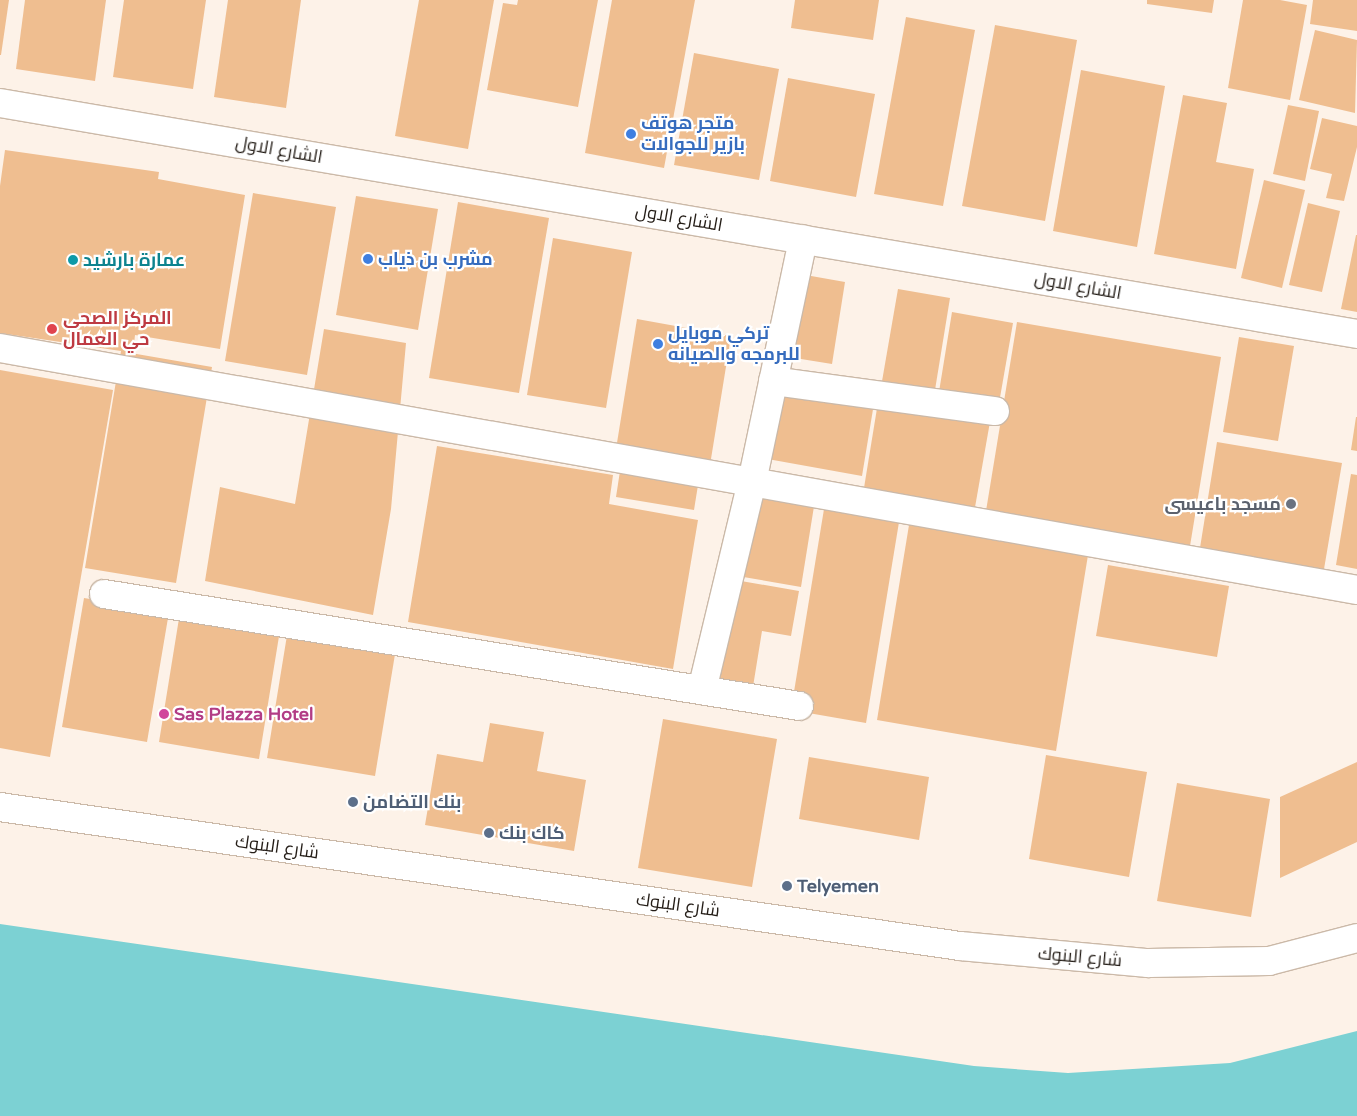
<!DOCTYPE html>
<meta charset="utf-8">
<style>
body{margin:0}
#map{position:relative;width:1357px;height:1116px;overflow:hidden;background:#fdf2e8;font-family:"Varela Round",Cairo,sans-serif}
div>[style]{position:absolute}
.water>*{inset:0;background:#7cd1d3}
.building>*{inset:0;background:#efbe90}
.roads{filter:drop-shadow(1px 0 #cbb9a8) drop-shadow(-1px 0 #cbb9a8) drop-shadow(0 1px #cbb9a8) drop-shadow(0 -1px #cbb9a8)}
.minor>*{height:28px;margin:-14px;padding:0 14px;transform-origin:14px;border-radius:14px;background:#fff}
.major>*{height:28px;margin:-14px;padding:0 14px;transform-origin:14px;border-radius:14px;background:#fff}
.dots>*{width:14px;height:14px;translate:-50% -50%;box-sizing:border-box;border:2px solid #fff;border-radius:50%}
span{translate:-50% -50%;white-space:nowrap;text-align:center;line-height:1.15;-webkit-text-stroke:4.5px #fff;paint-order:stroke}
.shop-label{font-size:18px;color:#366cbe;font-weight:700}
.left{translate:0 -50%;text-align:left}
.street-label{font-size:18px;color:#241d17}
.culture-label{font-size:18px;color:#0d838f;font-weight:700}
.health-label{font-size:18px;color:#be3a42;font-weight:700}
.worship-label{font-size:18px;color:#5b616d;font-weight:700}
.right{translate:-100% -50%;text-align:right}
.hotel-label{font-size:18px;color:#b23c85;font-weight:700}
.service-label{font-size:18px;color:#4e5e75;font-weight:700}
</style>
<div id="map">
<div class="water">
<i style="clip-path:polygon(0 924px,974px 1066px,1068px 1073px,1230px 1063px,1357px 1031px,1357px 1116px,0 1116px)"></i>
</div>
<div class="building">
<i style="clip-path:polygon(0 0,9px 0,1px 55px,0 55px)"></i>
<i style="clip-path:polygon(25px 0,106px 0,95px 81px,16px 69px)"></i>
<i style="clip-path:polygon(124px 0,206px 0,193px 89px,113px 77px)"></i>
<i style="clip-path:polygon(228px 0,301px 0,286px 108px,214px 97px)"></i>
<i style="clip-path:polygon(419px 0,494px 0,468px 149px,395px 136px)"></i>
<i style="clip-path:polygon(518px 0,598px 0,578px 107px,487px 90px,503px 3px,517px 5px)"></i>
<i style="clip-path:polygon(612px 0,695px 0,664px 168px,585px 153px)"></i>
<i style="clip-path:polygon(795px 0,879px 0,873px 40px,791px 28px)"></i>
<i style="clip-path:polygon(1147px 0,1214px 0,1212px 13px,1147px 4px)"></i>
<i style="clip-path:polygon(1243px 0,1280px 0,1307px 5px,1290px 100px,1228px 88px)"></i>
<i style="clip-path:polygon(1313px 0,1357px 0,1357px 31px,1310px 24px)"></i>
<i style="clip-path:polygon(906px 17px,975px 30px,943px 206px,874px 194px)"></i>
<i style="clip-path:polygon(995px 25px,1077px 40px,1045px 221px,962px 206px)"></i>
<i style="clip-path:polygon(1315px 30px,1357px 40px,1355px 113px,1299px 100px)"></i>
<i style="clip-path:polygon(694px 53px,779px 69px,759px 180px,674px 165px)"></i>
<i style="clip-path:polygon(1081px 70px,1165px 86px,1137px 247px,1053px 231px)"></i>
<i style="clip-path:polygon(788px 78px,875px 94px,856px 197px,770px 181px)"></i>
<i style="clip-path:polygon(1183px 95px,1227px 103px,1216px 162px,1254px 169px,1236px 269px,1154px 254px)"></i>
<i style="clip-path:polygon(1288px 105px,1319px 111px,1305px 181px,1273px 174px)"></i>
<i style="clip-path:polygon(1322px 118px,1357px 126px,1357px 147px,1344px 201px,1326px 198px,1332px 174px,1310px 169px)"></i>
<i style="clip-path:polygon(5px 150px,159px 172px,158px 179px,245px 195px,220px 349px,135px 335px,133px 353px,125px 352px,212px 367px,176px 583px,85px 568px,121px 351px,0 333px,0 186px)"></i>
<i style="clip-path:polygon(1264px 180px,1305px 190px,1282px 288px,1241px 278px)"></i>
<i style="clip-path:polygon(253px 193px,336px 207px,307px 375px,225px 361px)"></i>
<i style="clip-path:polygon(356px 196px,438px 209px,418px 330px,336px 315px)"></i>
<i style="clip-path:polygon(458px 202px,549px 218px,519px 393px,429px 378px)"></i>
<i style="clip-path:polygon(1308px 203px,1340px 211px,1322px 292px,1289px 285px)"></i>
<i style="clip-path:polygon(1356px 235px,1357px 235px,1357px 312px,1341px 309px)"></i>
<i style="clip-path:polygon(553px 238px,632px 252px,606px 408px,527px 395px)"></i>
<i style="clip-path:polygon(783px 271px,845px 282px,832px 364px,770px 354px)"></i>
<i style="clip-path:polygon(898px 289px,950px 298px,934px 396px,881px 387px)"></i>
<i style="clip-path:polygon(952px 312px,1013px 323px,998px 409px,938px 398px)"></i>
<i style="clip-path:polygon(637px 319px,731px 336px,710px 465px,616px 449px)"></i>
<i style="clip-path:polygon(1017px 322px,1221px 357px,1190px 546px,986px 511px)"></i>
<i style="clip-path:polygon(324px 329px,406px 343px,391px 509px,373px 615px,205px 581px,220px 487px,295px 504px)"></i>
<i style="clip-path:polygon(1239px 337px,1294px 346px,1278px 441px,1223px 432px)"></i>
<i style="clip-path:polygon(766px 366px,877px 385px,862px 476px,751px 456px)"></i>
<i style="clip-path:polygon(0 370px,113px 390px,50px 757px,0 748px)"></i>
<i style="clip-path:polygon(879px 396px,991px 416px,974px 513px,863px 494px)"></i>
<i style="clip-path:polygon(1356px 417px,1357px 417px,1357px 451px,1351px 450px)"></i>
<i style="clip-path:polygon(1217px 442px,1342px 463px,1323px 575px,1199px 554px)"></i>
<i style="clip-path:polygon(437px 446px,613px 475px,609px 504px,698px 520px,673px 669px,408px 622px)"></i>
<i style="clip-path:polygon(620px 471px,698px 485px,694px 510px,616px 497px)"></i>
<i style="clip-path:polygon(1351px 474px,1357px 475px,1357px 569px,1336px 565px)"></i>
<i style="clip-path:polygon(736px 480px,816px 494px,801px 587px,720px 573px)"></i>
<i style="clip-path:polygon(825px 503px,900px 516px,866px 723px,791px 710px)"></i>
<i style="clip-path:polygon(910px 519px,1089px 549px,1056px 751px,877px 720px)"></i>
<i style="clip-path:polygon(1108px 565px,1229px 586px,1217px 657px,1096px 636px)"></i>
<i style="clip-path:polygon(718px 577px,799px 591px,791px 636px,762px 631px,751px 699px,699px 691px)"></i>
<i style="clip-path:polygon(84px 598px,169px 612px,147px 742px,62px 727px)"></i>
<i style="clip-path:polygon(181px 606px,281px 624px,259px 759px,159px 742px)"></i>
<i style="clip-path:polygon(289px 623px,397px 642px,375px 776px,267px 758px)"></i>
<i style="clip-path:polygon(663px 719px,777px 739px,752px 887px,638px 868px)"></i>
<i style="clip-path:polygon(490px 723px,544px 732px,537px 771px,586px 780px,574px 851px,425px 825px,437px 754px,483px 762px)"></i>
<i style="clip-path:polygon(1046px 755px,1147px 772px,1129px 877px,1029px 859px)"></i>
<i style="clip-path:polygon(809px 757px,929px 777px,919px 840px,799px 819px)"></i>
<i style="clip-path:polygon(1357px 762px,1357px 842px,1280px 878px,1280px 797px)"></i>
<i style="clip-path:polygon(1177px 783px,1270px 799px,1251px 917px,1157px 901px)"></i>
</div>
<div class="roads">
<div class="minor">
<i style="left:0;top:103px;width:1377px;rotate:9.66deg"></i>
<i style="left:0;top:348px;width:1378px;rotate:10.11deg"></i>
<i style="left:773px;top:381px;width:224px;rotate:7.7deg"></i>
<i style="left:104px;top:594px;width:704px;rotate:9.15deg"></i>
<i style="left:702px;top:690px;width:214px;rotate:-76.5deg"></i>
<i style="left:752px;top:482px;width:248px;rotate:-78.1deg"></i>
</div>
<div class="major">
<i style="left:0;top:807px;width:970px;rotate:8.24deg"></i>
<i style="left:960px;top:946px;width:189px;rotate:5.2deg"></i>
<i style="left:1148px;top:963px;width:121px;rotate:-0.9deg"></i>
<i style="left:1269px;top:961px;width:91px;rotate:-14.6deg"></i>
</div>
</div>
<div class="dots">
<i style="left:631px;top:134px;background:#3f7fe0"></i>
<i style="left:368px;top:259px;background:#3f7fe0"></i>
<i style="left:73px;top:260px;background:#0f9aa8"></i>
<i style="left:52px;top:329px;background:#e0444e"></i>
<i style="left:658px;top:344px;background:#3f7fe0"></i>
<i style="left:1291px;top:504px;background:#6b7280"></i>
<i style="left:164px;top:714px;background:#d1479c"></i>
<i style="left:353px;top:802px;background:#5c6f8a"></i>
<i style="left:489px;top:833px;background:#5c6f8a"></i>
<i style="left:787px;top:886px;background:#5c6f8a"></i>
</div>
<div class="shop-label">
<span class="left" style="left:641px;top:134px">متجر هوتف<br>بازير للجوالات</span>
<span class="left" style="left:378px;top:259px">مشرب بن ذياب</span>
<span class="left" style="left:668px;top:344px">تركي موبايل<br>للبرمجه والصيانه</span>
</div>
<div class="street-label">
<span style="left:279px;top:150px;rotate:10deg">الشارع الاول</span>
<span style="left:679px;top:218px;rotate:10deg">الشارع الاول</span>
<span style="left:1078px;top:286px;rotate:10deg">الشارع الاول</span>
<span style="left:277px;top:847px;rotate:8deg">شارع البنوك</span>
<span style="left:678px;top:905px;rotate:8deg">شارع البنوك</span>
<span style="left:1080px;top:957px;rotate:5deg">شارع البنوك</span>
</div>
<div class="culture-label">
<span class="left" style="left:83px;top:260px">عمارة بارشيد</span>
</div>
<div class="health-label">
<span class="left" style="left:63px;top:329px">المركز الصحي<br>حي العمال</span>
</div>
<div class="worship-label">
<span class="right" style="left:1281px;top:504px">مسجد باعيسى</span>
</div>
<div class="hotel-label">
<span class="left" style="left:174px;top:714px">Sas Plazza Hotel</span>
</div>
<div class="service-label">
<span class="left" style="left:363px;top:802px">بنك التضامن</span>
<span class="left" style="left:499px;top:833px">كاك بنك</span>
<span class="left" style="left:797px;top:886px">Telyemen</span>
</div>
</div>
